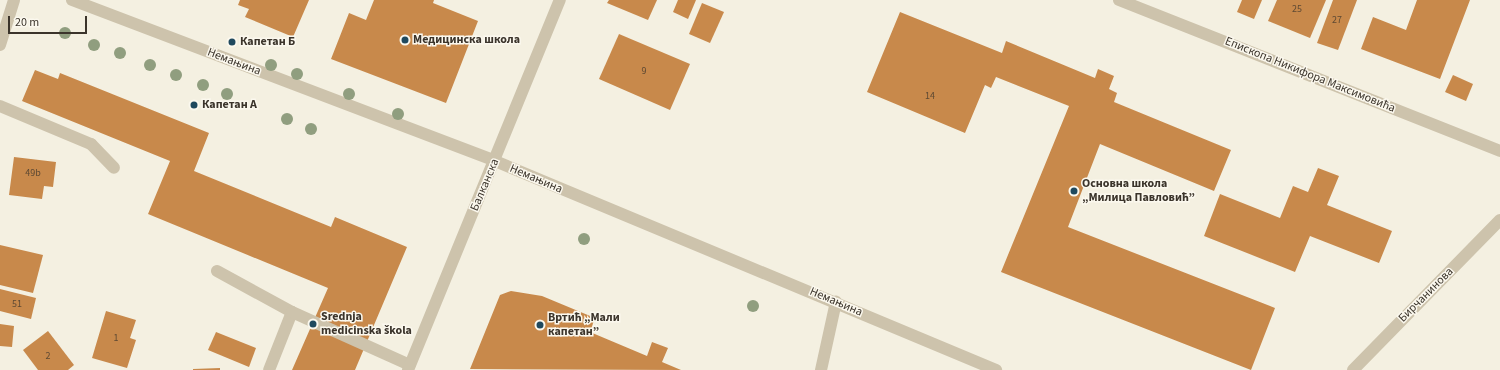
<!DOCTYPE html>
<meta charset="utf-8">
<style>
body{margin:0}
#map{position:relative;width:1500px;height:370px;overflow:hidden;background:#f4f0e1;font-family:"Source Sans 3",sans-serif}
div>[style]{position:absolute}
.building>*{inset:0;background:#c8894b}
.minor>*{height:12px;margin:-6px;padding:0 6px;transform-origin:6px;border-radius:6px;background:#cdc3ac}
.trees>*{width:12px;height:12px;margin:-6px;border-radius:50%;background:#909e7f}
.dots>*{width:11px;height:11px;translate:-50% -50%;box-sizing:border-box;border:2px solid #fbf8ee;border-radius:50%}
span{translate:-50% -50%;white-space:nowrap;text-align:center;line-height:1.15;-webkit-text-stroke:3px #fbf8ee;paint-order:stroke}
.number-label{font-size:10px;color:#5e4933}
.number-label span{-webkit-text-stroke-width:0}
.poi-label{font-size:12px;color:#3b342b;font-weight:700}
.left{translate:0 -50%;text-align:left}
.street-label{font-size:12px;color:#3b342b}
.scale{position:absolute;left:8px;top:16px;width:79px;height:18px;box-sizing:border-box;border:2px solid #3b342b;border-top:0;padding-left:5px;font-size:12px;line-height:14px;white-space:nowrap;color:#3b342b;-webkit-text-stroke:3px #fbf8ee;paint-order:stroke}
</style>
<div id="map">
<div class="building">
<i style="clip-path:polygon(240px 0,309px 0,293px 37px,245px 17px,249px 9px,238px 5px)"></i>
<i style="clip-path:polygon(374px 0,434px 0,433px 3px,478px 21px,446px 103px,331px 59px,349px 13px,366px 20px)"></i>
<i style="clip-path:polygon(609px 0,657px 0,648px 20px,607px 3px)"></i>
<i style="clip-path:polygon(678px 0,696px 0,688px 19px,673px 12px)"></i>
<i style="clip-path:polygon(1242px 0,1262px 0,1254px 19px,1237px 12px)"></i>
<i style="clip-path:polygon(1277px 0,1326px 0,1310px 38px,1268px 21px)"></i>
<i style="clip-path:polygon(1333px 0,1357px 0,1338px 50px,1317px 43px)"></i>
<i style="clip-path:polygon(1417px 0,1470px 0,1440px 79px,1361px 49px,1373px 17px,1406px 30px)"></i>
<i style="clip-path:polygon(702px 3px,724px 12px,710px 43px,689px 34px)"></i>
<i style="clip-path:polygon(900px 12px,1002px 53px,1006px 41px,1095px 78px,1098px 69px,1114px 76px,1109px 89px,1117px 93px,1114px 102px,1231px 150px,1214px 191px,1100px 144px,1068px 227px,1275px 308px,1251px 370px,1001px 272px,1069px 106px,996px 77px,991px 88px,985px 85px,965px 133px,867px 92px)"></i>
<i style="clip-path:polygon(619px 34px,690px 64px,670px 110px,599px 79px)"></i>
<i style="clip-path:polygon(35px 70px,58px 79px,60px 73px,209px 133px,194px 171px,331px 227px,335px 217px,407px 247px,355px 370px,292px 370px,328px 288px,148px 214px,170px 161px,22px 101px)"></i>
<i style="clip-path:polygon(1453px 75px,1473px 84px,1466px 101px,1445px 92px)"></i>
<i style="clip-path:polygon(14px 157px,56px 162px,53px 187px,44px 186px,42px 199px,9px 195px)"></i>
<i style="clip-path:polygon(1318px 168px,1339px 176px,1327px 205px,1392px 231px,1379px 263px,1310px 236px,1295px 272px,1204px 236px,1220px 194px,1280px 218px,1293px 186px,1308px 192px)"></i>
<i style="clip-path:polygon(0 245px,43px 255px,33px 293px,0 285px)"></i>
<i style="clip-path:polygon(0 289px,36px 298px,31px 319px,0 311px)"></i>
<i style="clip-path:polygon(511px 291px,542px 296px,595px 318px,590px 332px,647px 356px,652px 342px,668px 348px,662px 362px,681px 370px,470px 369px,500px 295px)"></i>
<i style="clip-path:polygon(106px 311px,136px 320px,130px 338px,136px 340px,127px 368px,92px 358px)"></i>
<i style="clip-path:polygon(0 324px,14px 326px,12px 347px,0 346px)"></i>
<i style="clip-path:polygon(48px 331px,74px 365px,68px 370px,38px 370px,23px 350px)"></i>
<i style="clip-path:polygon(216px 332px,256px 348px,249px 367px,208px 350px)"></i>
<i style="clip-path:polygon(220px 368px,220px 370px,193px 370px,193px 369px)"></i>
</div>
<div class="minor">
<i style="left:72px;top:0;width:453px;rotate:20.8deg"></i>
<i style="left:495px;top:161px;width:543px;rotate:22.64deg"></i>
<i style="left:1119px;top:0;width:410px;rotate:21.6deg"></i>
<i style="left:0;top:45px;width:47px;rotate:-72.7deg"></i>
<i style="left:0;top:106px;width:99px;rotate:22.7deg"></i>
<i style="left:91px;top:144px;width:33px;rotate:46deg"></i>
<i style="left:217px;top:271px;width:85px;rotate:28.7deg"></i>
<i style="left:292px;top:312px;width:62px;rotate:111.6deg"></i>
<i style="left:292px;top:312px;width:129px;rotate:24.2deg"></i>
<i style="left:408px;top:370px;width:400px;rotate:-67.7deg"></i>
<i style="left:821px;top:370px;width:70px;rotate:-77.6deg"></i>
<i style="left:1353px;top:370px;width:210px;rotate:-45.6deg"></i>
</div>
<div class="trees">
<i style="left:65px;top:33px"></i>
<i style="left:94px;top:45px"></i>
<i style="left:120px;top:53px"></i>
<i style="left:150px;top:65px"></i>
<i style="left:271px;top:65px"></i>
<i style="left:297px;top:74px"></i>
<i style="left:176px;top:75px"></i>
<i style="left:203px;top:85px"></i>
<i style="left:227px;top:94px"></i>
<i style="left:349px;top:94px"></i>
<i style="left:398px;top:114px"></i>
<i style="left:287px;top:119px"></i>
<i style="left:311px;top:129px"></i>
<i style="left:584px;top:239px"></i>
<i style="left:753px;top:306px"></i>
</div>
<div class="dots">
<i style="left:405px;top:40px;background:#1f495e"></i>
<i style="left:232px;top:42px;background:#1f495e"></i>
<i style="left:194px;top:105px;background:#1f495e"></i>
<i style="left:1074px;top:191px;background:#1f495e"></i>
<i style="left:313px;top:324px;background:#1f495e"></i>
<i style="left:540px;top:325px;background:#1f495e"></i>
</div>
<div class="number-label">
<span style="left:1297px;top:10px">25</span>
<span style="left:1337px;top:21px">27</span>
<span style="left:644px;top:72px">9</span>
<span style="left:930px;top:97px">14</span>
<span style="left:33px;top:174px">49b</span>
<span style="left:17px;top:305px">51</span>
<span style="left:116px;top:339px">1</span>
<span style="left:48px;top:357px">2</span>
</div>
<div class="poi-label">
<span class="left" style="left:413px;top:40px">Медицинска школа</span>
<span class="left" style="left:240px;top:42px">Капетан Б</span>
<span class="left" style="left:202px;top:105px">Капетан А</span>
<span class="left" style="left:1082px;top:191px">Основна школа<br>„Милица Павловић”</span>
<span class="left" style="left:321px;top:324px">Srednja<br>medicinska škola</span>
<span class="left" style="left:548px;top:325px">Вртић „Мали<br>капетан”</span>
</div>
<div class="street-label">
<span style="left:234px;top:62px;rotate:21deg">Немањина</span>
<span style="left:1310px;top:75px;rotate:22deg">Епископа Никифора Максимовића</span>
<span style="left:536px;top:179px;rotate:23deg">Немањина</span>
<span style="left:485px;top:185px;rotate:-67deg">Балканска</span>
<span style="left:1426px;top:295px;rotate:-45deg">Бирчанинова</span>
<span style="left:836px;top:302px;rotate:23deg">Немањина</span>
</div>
<div class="scale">20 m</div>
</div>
